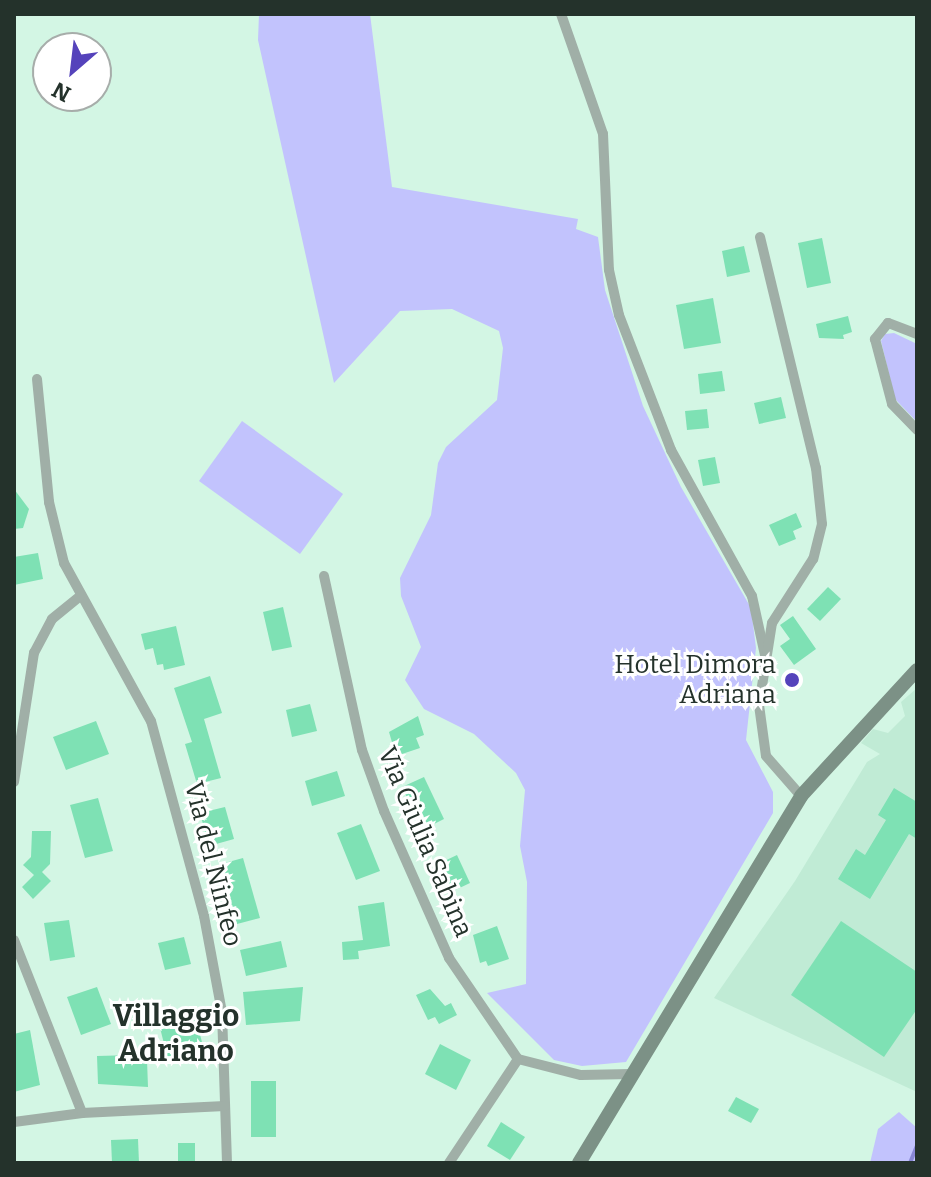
<!DOCTYPE html>
<style>
body{margin:0}
#map{position:relative;width:931px;height:1177px;overflow:hidden;background:#d3f6e4;font-family:Bitter,serif}
div>[style]{position:absolute}
.built>*{inset:0;background:#c0ebd5}
.green>*{inset:0;background:#c2c3fd}
.stream>*{height:4px;margin:-2px;padding:0 2px;transform-origin:2px;border-radius:2px;background:#8987d5}
.building>*{inset:0;background:#7ee1b4}
.street>*{height:10px;margin:-5px;padding:0 5px;transform-origin:5px;border-radius:5px;background:#a0afa7}
.secondary>*{height:14px;margin:-7px;padding:0 7px;transform-origin:7px;border-radius:7px;background:#7c9186}
.dots>*{width:22px;height:22px;translate:-50% -50%;box-sizing:border-box;border:4px solid #fff;border-radius:50%}
span{translate:-50% -50%;white-space:nowrap;text-align:center;line-height:1.15;-webkit-text-stroke:6px #fff;paint-order:stroke}
.poi-label{font-size:26px;color:#24322b}
.right{translate:-100% -50%;text-align:right}
.street-label{font-size:26px;color:#24322b}
.quarter-label{font-size:30px;color:#24322b;font-weight:700}
.frame{position:absolute;inset:0;border:16px solid #24322b;pointer-events:none}
.north{position:absolute;left:32px;top:32px;width:80px;height:80px;box-sizing:border-box;background:#fff;border:2px solid #a7adaa;border-radius:50%;rotate:208deg;font-size:22px;font-weight:700;line-height:32px;text-align:center;color:#24322b}
.north::after{content:'';display:block;margin:auto;width:28px;height:36px;background:#5543bb;clip-path:polygon(50% 0,100% 100%,50% 72%,0 100%)}
</style>
<div id="map">
<div class="built">
<i style="clip-path:polygon(917px 688px,917px 1092px,714px 998px,795px 881px,867px 762px,880px 754px,861px 743px,873px 729px,888px 733px,905px 716px,901px 702px)"></i>
</div>
<div class="green">
<i style="clip-path:polygon(259px 14px,370px 14px,392px 187px,578px 219px,576px 229px,598px 237px,605px 290px,643px 406px,681px 487px,751px 608px,756px 648px,746px 740px,773px 792px,773px 813px,626px 1062px,582px 1066px,554px 1060px,487px 993px,526px 984px,527px 882px,520px 846px,525px 790px,516px 773px,474px 734px,424px 709px,405px 680px,421px 647px,401px 596px,400px 578px,431px 515px,438px 463px,446px 447px,497px 400px,503px 348px,499px 331px,452px 309px,400px 311px,334px 383px,258px 40px)"></i>
<i style="clip-path:polygon(894px 333px,917px 344px,917px 422px,895px 399px,881px 341px,885px 334px)"></i>
<i style="clip-path:polygon(242px 421px,343px 494px,300px 554px,199px 481px)"></i>
<i style="clip-path:polygon(899px 1112px,917px 1128px,917px 1163px,870px 1163px,878px 1129px)"></i>
</div>
<div class="stream">
<i style="left:910px;top:1163px;width:18px;rotate:-68deg"></i>
</div>
<div class="building">
<i style="clip-path:polygon(822px 238px,831px 283px,807px 288px,798px 243px)"></i>
<i style="clip-path:polygon(744px 246px,750px 272px,727px 277px,722px 251px)"></i>
<i style="clip-path:polygon(713px 298px,721px 343px,684px 349px,676px 305px)"></i>
<i style="clip-path:polygon(848px 316px,852px 332px,843px 335px,844px 339px,819px 338px,816px 324px)"></i>
<i style="clip-path:polygon(722px 371px,725px 391px,700px 394px,698px 374px)"></i>
<i style="clip-path:polygon(781px 397px,786px 418px,759px 424px,754px 403px)"></i>
<i style="clip-path:polygon(707px 409px,709px 428px,687px 430px,685px 411px)"></i>
<i style="clip-path:polygon(715px 457px,720px 483px,703px 486px,698px 460px)"></i>
<i style="clip-path:polygon(14px 489px,29px 509px,23px 528px,14px 529px)"></i>
<i style="clip-path:polygon(796px 513px,802px 527px,793px 531px,796px 539px,779px 546px,769px 525px)"></i>
<i style="clip-path:polygon(38px 553px,43px 579px,14px 585px,14px 557px)"></i>
<i style="clip-path:polygon(828px 587px,841px 599px,820px 621px,807px 609px)"></i>
<i style="clip-path:polygon(283px 607px,292px 647px,272px 651px,263px 612px)"></i>
<i style="clip-path:polygon(793px 616px,816px 649px,794px 665px,780px 646px,790px 639px,780px 625px)"></i>
<i style="clip-path:polygon(176px 626px,185px 665px,164px 670px,163px 664px,157px 665px,153px 648px,145px 650px,141px 634px)"></i>
<i style="clip-path:polygon(210px 676px,222px 713px,204px 719px,221px 778px,197px 784px,185px 744px,192px 742px,174px 688px)"></i>
<i style="clip-path:polygon(310px 704px,317px 731px,292px 737px,286px 710px)"></i>
<i style="clip-path:polygon(418px 716px,424px 735px,416px 738px,420px 748px,396px 756px,389px 732px)"></i>
<i style="clip-path:polygon(96px 721px,109px 754px,66px 770px,53px 737px)"></i>
<i style="clip-path:polygon(337px 771px,345px 796px,312px 806px,305px 781px)"></i>
<i style="clip-path:polygon(424px 777px,444px 819px,422px 830px,402px 787px)"></i>
<i style="clip-path:polygon(894px 788px,917px 802px,917px 839px,909px 834px,870px 899px,838px 879px,856px 849px,865px 855px,886px 820px,878px 815px)"></i>
<i style="clip-path:polygon(98px 798px,113px 851px,85px 858px,70px 805px)"></i>
<i style="clip-path:polygon(225px 807px,234px 839px,209px 846px,200px 813px)"></i>
<i style="clip-path:polygon(361px 824px,380px 871px,356px 880px,337px 833px)"></i>
<i style="clip-path:polygon(32px 831px,51px 831px,50px 864px,42px 872px,51px 881px,33px 899px,22px 887px,34px 875px,23px 865px,31px 857px)"></i>
<i style="clip-path:polygon(457px 855px,470px 883px,451px 892px,438px 864px)"></i>
<i style="clip-path:polygon(243px 858px,260px 918px,237px 924px,221px 864px)"></i>
<i style="clip-path:polygon(384px 902px,390px 946px,358px 951px,359px 959px,343px 960px,342px 942px,363px 940px,358px 906px)"></i>
<i style="clip-path:polygon(69px 920px,75px 957px,50px 961px,44px 923px)"></i>
<i style="clip-path:polygon(841px 921px,917px 972px,917px 1009px,884px 1057px,791px 995px)"></i>
<i style="clip-path:polygon(497px 926px,509px 959px,488px 966px,486px 961px,480px 963px,473px 935px)"></i>
<i style="clip-path:polygon(184px 937px,191px 964px,165px 970px,158px 943px)"></i>
<i style="clip-path:polygon(281px 941px,287px 967px,246px 976px,240px 950px)"></i>
<i style="clip-path:polygon(97px 987px,111px 1024px,81px 1035px,67px 997px)"></i>
<i style="clip-path:polygon(303px 987px,300px 1021px,246px 1025px,243px 992px)"></i>
<i style="clip-path:polygon(430px 989px,445px 1006px,451px 1003px,457px 1015px,439px 1024px,435px 1017px,428px 1020px,416px 995px)"></i>
<i style="clip-path:polygon(196px 1019px,204px 1050px,168px 1059px,160px 1028px)"></i>
<i style="clip-path:polygon(30px 1030px,40px 1085px,14px 1092px,14px 1034px)"></i>
<i style="clip-path:polygon(440px 1044px,471px 1060px,456px 1090px,425px 1074px)"></i>
<i style="clip-path:polygon(134px 1055px,134px 1061px,147px 1060px,148px 1087px,98px 1084px,97px 1056px)"></i>
<i style="clip-path:polygon(251px 1081px,276px 1081px,276px 1137px,251px 1137px)"></i>
<i style="clip-path:polygon(736px 1097px,759px 1109px,751px 1123px,728px 1111px)"></i>
<i style="clip-path:polygon(501px 1122px,525px 1137px,510px 1160px,487px 1146px)"></i>
<i style="clip-path:polygon(138px 1139px,139px 1163px,112px 1163px,111px 1140px)"></i>
<i style="clip-path:polygon(178px 1143px,195px 1143px,195px 1163px,178px 1163px)"></i>
</div>
<div class="street">
<i style="left:561px;top:14px;width:127px;rotate:70.7deg"></i>
<i style="left:603px;top:134px;width:136px;rotate:87.5deg"></i>
<i style="left:609px;top:270px;width:46px;rotate:77.5deg"></i>
<i style="left:619px;top:315px;width:145px;rotate:68.9deg"></i>
<i style="left:671px;top:450px;width:167px;rotate:61deg"></i>
<i style="left:752px;top:596px;width:60px;rotate:77.6deg"></i>
<i style="left:760px;top:237px;width:238px;rotate:76.4deg"></i>
<i style="left:816px;top:468px;width:56px;rotate:83.9deg"></i>
<i style="left:822px;top:524px;width:36px;rotate:104deg"></i>
<i style="left:813px;top:559px;width:76px;rotate:122.6deg"></i>
<i style="left:772px;top:623px;width:83px;rotate:99deg"></i>
<i style="left:759px;top:705px;width:51px;rotate:82.2deg"></i>
<i style="left:766px;top:756px;width:53px;rotate:48.8deg"></i>
<i style="left:917px;top:334px;width:31px;rotate:-159deg"></i>
<i style="left:888px;top:323px;width:21px;rotate:129deg"></i>
<i style="left:875px;top:339px;width:67px;rotate:75.3deg"></i>
<i style="left:892px;top:404px;width:36px;rotate:46deg"></i>
<i style="left:37px;top:379px;width:124px;rotate:84.4deg"></i>
<i style="left:49px;top:502px;width:63px;rotate:76.2deg"></i>
<i style="left:64px;top:563px;width:180px;rotate:61.2deg"></i>
<i style="left:151px;top:721px;width:202px;rotate:74.8deg"></i>
<i style="left:204px;top:916px;width:98px;rotate:79.4deg"></i>
<i style="left:222px;top:1012px;width:151px;rotate:88.1deg"></i>
<i style="left:324px;top:576px;width:178px;rotate:77.7deg"></i>
<i style="left:362px;top:750px;width:65px;rotate:70.2deg"></i>
<i style="left:384px;top:811px;width:161px;rotate:66.1deg"></i>
<i style="left:449px;top:958px;width:122px;rotate:55.7deg"></i>
<i style="left:14px;top:782px;width:131px;rotate:-81.2deg"></i>
<i style="left:34px;top:653px;width:38px;rotate:-62deg"></i>
<i style="left:52px;top:619px;width:35px;rotate:-39deg"></i>
<i style="left:14px;top:940px;width:186px;rotate:68.5deg"></i>
<i style="left:518px;top:1059px;width:65px;rotate:14.3deg"></i>
<i style="left:581px;top:1075px;width:50px;rotate:-1.1deg"></i>
<i style="left:14px;top:1122px;width:69px;rotate:-7.5deg"></i>
<i style="left:82px;top:1113px;width:143px;rotate:-2.8deg"></i>
<i style="left:449px;top:1163px;width:125px;rotate:-56.4deg"></i>
</div>
<div class="secondary">
<i style="left:579px;top:1163px;width:429px;rotate:-58.8deg"></i>
<i style="left:801px;top:796px;width:171px;rotate:-47.4deg"></i>
</div>
<div class="dots">
<i style="left:792px;top:680px;background:#5543bb"></i>
</div>
<div class="poi-label">
<span class="right" style="left:776px;top:680px">Hotel Dimora<br>Adriana</span>
</div>
<div class="street-label">
<span style="left:425px;top:842px;rotate:67deg">Via Giulia Sabina</span>
<span style="left:213px;top:864px;rotate:76deg">Via del Ninfeo</span>
</div>
<div class="quarter-label">
<span style="left:176px;top:1033px">Villaggio<br>Adriano</span>
</div>
<div class="frame"></div>
<div class="north">N</div>
</div>
